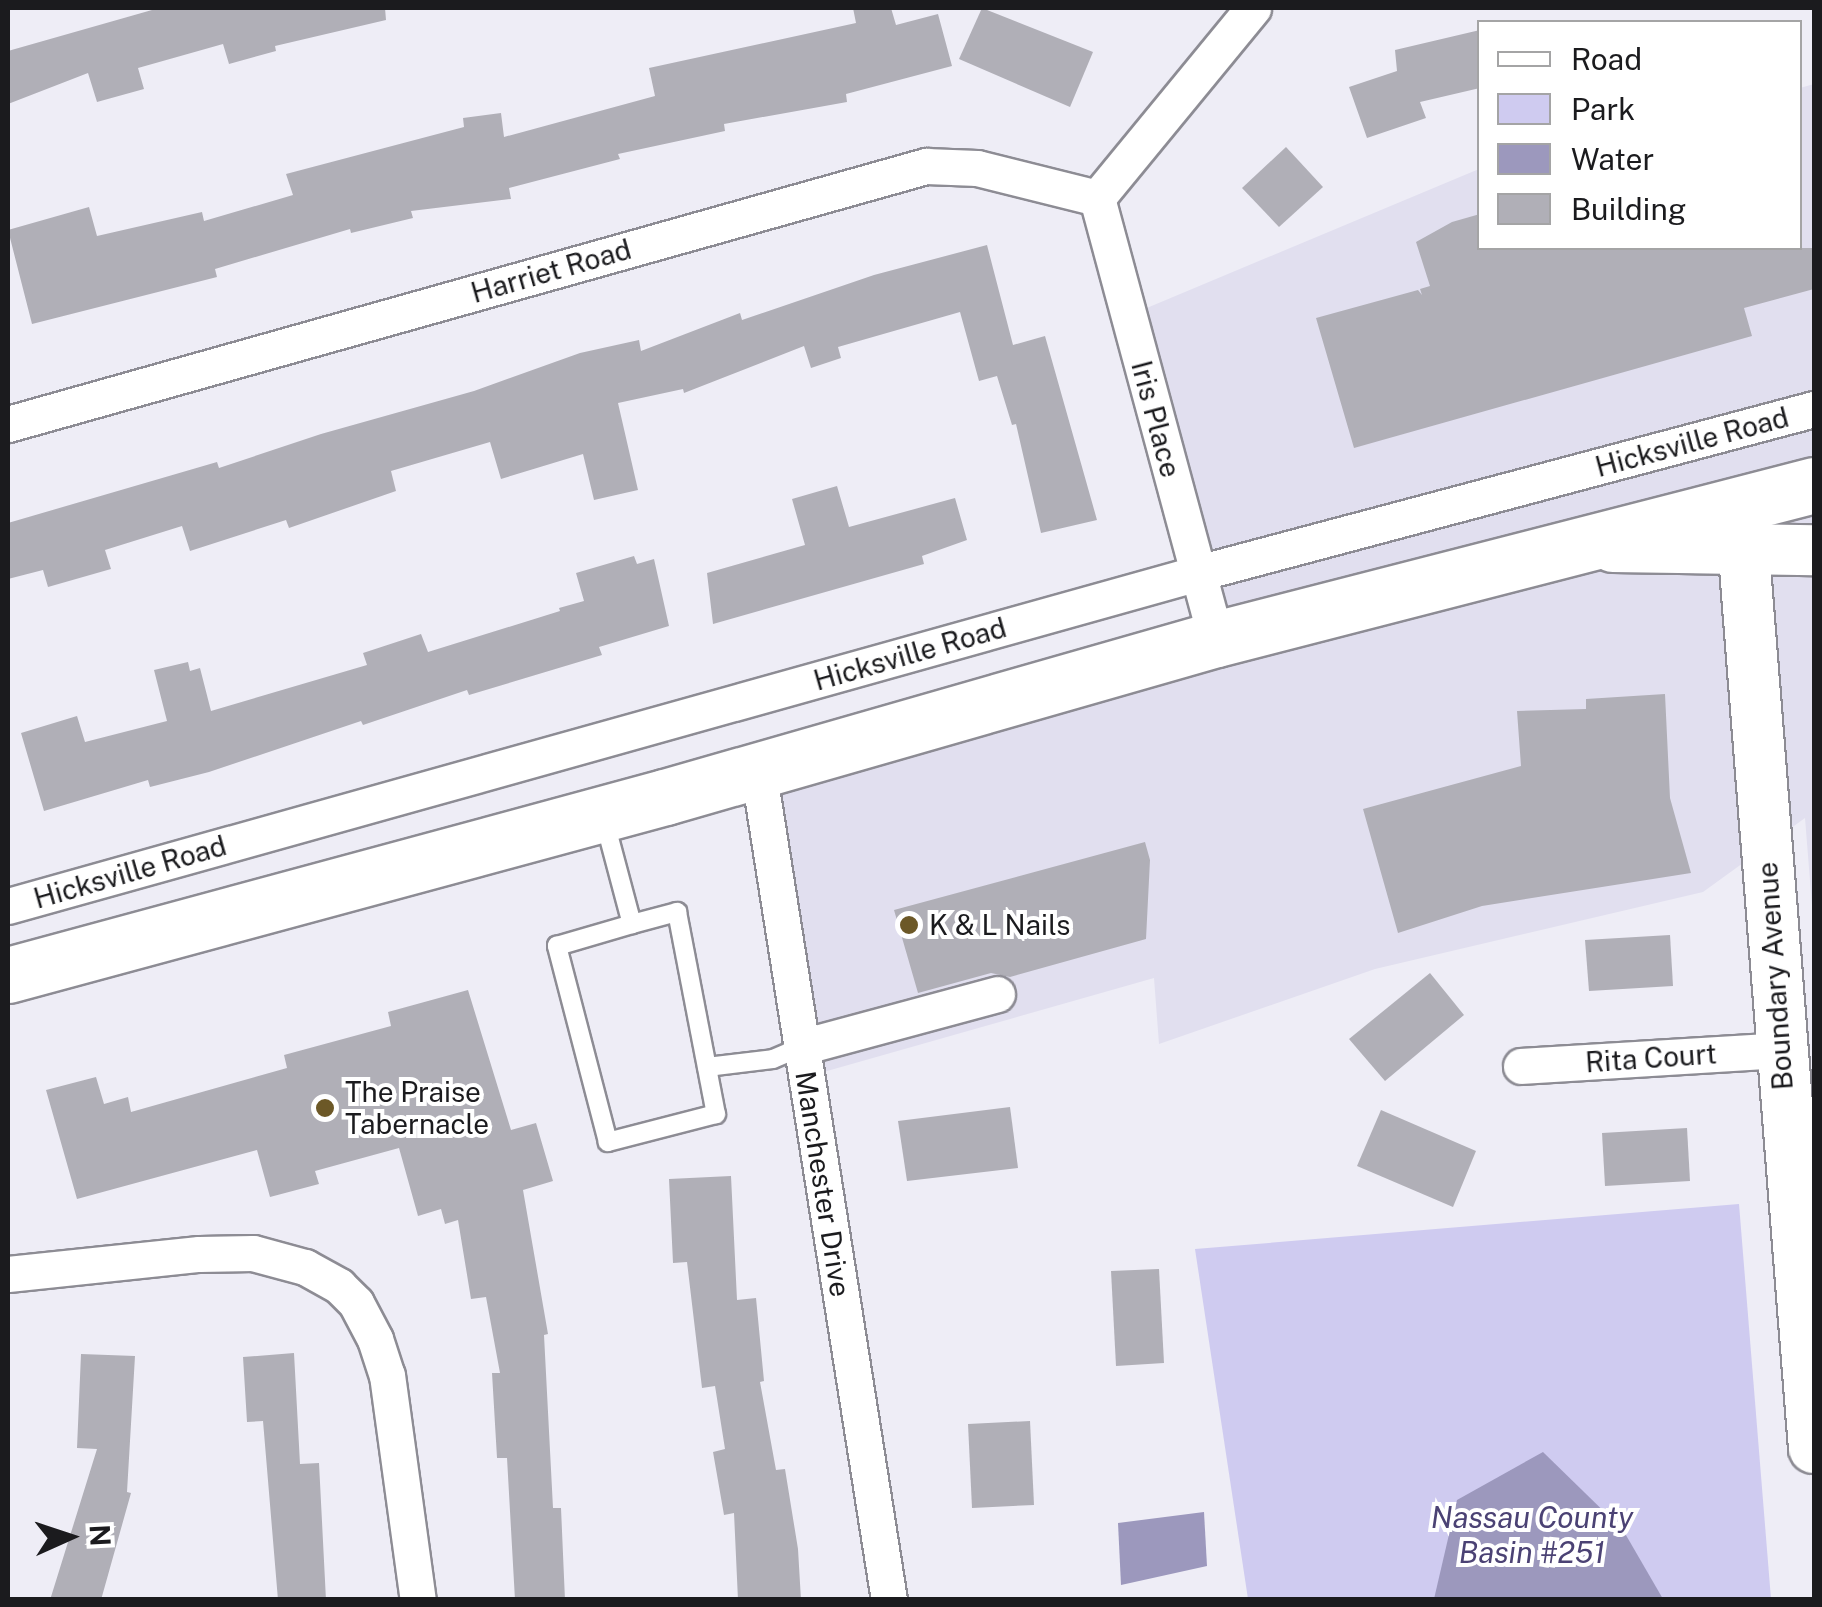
<!DOCTYPE html>
<style>
body{margin:0}
#map{position:relative;width:1822px;height:1607px;overflow:hidden;background:#eeedf6;font-family:"Public Sans",sans-serif}
div>[style]{position:absolute}
.built>*{inset:0;background:#e1dfef}
.green>*{inset:0;background:#cfcbf0}
.water>*{inset:0;background:#9c98bd}
.building>*{inset:0;background:#b0afb7}
.roads{filter:drop-shadow(2px 0 #8d8c94) drop-shadow(-2px 0 #8d8c94) drop-shadow(0 2px #8d8c94) drop-shadow(0 -2px #8d8c94)}
.lane>*{height:18px;margin:-9px;padding:0 9px;transform-origin:9px;border-radius:9px;background:#fff}
.street>*{height:35px;margin:-17.5px;padding:0 17.5px;transform-origin:17.5px;border-radius:17.5px;background:#fff}
.secondary>*{height:50px;margin:-25px;padding:0 25px;transform-origin:25px;border-radius:25px;background:#fff}
.primary>*{height:55px;margin:-27.5px;padding:0 27.5px;transform-origin:27.5px;border-radius:27.5px;background:#fff}
.dots>*{width:28px;height:28px;translate:-50% -50%;box-sizing:border-box;border:5px solid #fff;border-radius:50%}
span{translate:-50% -50%;white-space:nowrap;text-align:center;line-height:1.15;-webkit-text-stroke:8px #fff;paint-order:stroke}
.street-label{font-size:28px;color:#1b1b1e}
.poi-label{font-size:28px;color:#1b1b1e}
.left{translate:0 -50%;text-align:left}
.water-label{font-size:30px;color:#4b4274;font-style:italic}
.frame{position:absolute;inset:0;border:10px solid #1b1b1e;pointer-events:none}
.legend{position:absolute;left:1477px;top:20px;width:325px;height:230px;box-sizing:border-box;background:#fff;border:2px solid #a4a4a5;margin:0;padding:12px 18px;list-style:none;font-size:30px;color:#1b1b1e}
.legend li{display:flex;align-items:center;gap:20px;height:50px}
.legend b{width:50px;border:2px solid #a4a4a5}
.north{position:absolute;left:20px;top:1487px;width:100px;height:100px;-webkit-text-stroke:8px #fff;paint-order:stroke;rotate:87deg;font-size:28px;font-weight:700;line-height:40px;text-align:center;color:#1b1b1e}
.north::after{content:'';display:block;margin:auto;width:35px;height:45px;background:#1b1b1e;clip-path:polygon(50% 0,100% 100%,50% 72%,0 100%)}
</style>
<div id="map">
<div class="built">
<i style="clip-path:polygon(1814px 84px,1814px 931px,1805px 818px,1703px 892px,1375px 969px,1159px 1044px,1154px 978px,813px 1075px,773px 791px,1239px 660px,1142px 310px,1479px 169px,1480px 248px,1800px 248px,1800px 88px)"></i>
</div>
<div class="green">
<i style="clip-path:polygon(1739px 1204px,1771px 1599px,1248px 1599px,1195px 1249px)"></i>
</div>
<div class="water">
<i style="clip-path:polygon(1543px 1452px,1623px 1530px,1663px 1599px,1434px 1599px,1457px 1500px)"></i>
<i style="clip-path:polygon(1204px 1512px,1207px 1566px,1121px 1585px,1118px 1523px)"></i>
</div>
<div class="building">
<i style="clip-path:polygon(159px 8px,385px 8px,386px 20px,275px 46px,276px 51px,229px 64px,223px 44px,138px 68px,144px 89px,97px 102px,88px 73px,8px 104px,8px 51px)"></i>
<i style="clip-path:polygon(853px 8px,891px 8px,896px 25px,938px 14px,952px 66px,846px 94px,847px 102px,724px 124px,725px 131px,618px 154px,620px 159px,509px 188px,511px 199px,411px 211px,413px 218px,351px 233px,350px 229px,215px 269px,217px 277px,32px 324px,8px 230px,89px 207px,97px 236px,202px 212px,204px 221px,293px 195px,286px 174px,464px 127px,463px 118px,501px 113px,504px 137px,655px 96px,649px 68px,856px 23px)"></i>
<i style="clip-path:polygon(982px 8px,1093px 52px,1070px 107px,959px 59px)"></i>
<i style="clip-path:polygon(1480px 30px,1480px 88px,1420px 102px,1426px 118px,1367px 138px,1349px 87px,1397px 71px,1395px 50px)"></i>
<i style="clip-path:polygon(1286px 147px,1323px 187px,1279px 227px,1242px 188px)"></i>
<i style="clip-path:polygon(1480px 214px,1480px 248px,1814px 248px,1814px 289px,1744px 308px,1752px 336px,1354px 448px,1316px 318px,1418px 290px,1422px 295px,1420px 289px,1430px 286px,1416px 242px,1452px 222px)"></i>
<i style="clip-path:polygon(987px 245px,1013px 345px,1045px 336px,1097px 520px,1041px 533px,1016px 424px,1012px 425px,997px 376px,979px 381px,960px 312px,838px 347px,841px 358px,811px 368px,804px 346px,684px 393px,683px 389px,618px 403px,638px 490px,594px 500px,583px 454px,501px 479px,490px 442px,391px 471px,396px 491px,289px 528px,286px 520px,190px 551px,182px 526px,105px 550px,111px 569px,48px 587px,43px 570px,8px 579px,8px 523px,217px 462px,219px 468px,321px 434px,474px 391px,580px 353px,639px 340px,641px 351px,740px 313px,742px 320px,874px 275px)"></i>
<i style="clip-path:polygon(837px 486px,849px 527px,955px 498px,967px 540px,922px 556px,924px 564px,713px 624px,707px 573px,805px 545px,792px 499px)"></i>
<i style="clip-path:polygon(634px 556px,637px 564px,654px 559px,669px 626px,599px 647px,602px 655px,469px 695px,467px 690px,363px 725px,361px 721px,209px 772px,150px 787px,148px 780px,44px 811px,21px 733px,77px 716px,85px 742px,167px 721px,154px 670px,188px 662px,190px 671px,200px 668px,211px 711px,367px 665px,363px 653px,421px 634px,428px 652px,560px 611px,559px 608px,584px 601px,576px 573px)"></i>
<i style="clip-path:polygon(1665px 694px,1670px 798px,1691px 873px,1482px 906px,1398px 933px,1363px 809px,1521px 766px,1517px 711px,1586px 709px,1586px 699px)"></i>
<i style="clip-path:polygon(1145px 842px,1150px 860px,1146px 939px,1010px 977px,991px 973px,918px 993px,894px 910px)"></i>
<i style="clip-path:polygon(1670px 935px,1673px 986px,1589px 991px,1585px 940px)"></i>
<i style="clip-path:polygon(1430px 973px,1464px 1015px,1385px 1081px,1349px 1039px)"></i>
<i style="clip-path:polygon(468px 990px,511px 1130px,536px 1123px,553px 1181px,523px 1190px,548px 1334px,544px 1335px,553px 1508px,561px 1508px,565px 1600px,515px 1600px,507px 1458px,497px 1458px,492px 1373px,500px 1373px,486px 1297px,471px 1299px,458px 1220px,445px 1224px,441px 1209px,418px 1216px,399px 1148px,315px 1171px,319px 1184px,270px 1197px,257px 1150px,77px 1199px,46px 1090px,96px 1077px,104px 1104px,128px 1097px,131px 1112px,287px 1068px,284px 1055px,391px 1026px,388px 1012px)"></i>
<i style="clip-path:polygon(1010px 1107px,1018px 1168px,907px 1181px,898px 1121px)"></i>
<i style="clip-path:polygon(1381px 1110px,1476px 1151px,1453px 1207px,1357px 1166px)"></i>
<i style="clip-path:polygon(1687px 1128px,1690px 1181px,1605px 1186px,1602px 1133px)"></i>
<i style="clip-path:polygon(731px 1176px,737px 1300px,756px 1298px,764px 1381px,760px 1382px,776px 1470px,785px 1469px,798px 1549px,801px 1600px,738px 1600px,734px 1513px,724px 1515px,713px 1452px,725px 1449px,715px 1386px,702px 1388px,687px 1262px,673px 1263px,669px 1179px)"></i>
<i style="clip-path:polygon(1159px 1269px,1164px 1363px,1116px 1366px,1111px 1271px)"></i>
<i style="clip-path:polygon(294px 1353px,300px 1464px,319px 1463px,326px 1600px,278px 1600px,263px 1421px,247px 1422px,243px 1357px)"></i>
<i style="clip-path:polygon(81px 1354px,135px 1356px,127px 1492px,131px 1493px,101px 1600px,50px 1600px,97px 1449px,77px 1448px)"></i>
<i style="clip-path:polygon(1030px 1421px,1034px 1505px,972px 1508px,968px 1424px)"></i>
</div>
<div class="roads">
<div class="lane">
<i style="left:604px;top:819px;width:109px;rotate:75.1deg"></i>
<i style="left:632px;top:924px;width:47px;rotate:-14.9deg"></i>
<i style="left:677px;top:912px;width:206px;rotate:79.1deg"></i>
<i style="left:716px;top:1114px;width:112px;rotate:165.5deg"></i>
<i style="left:608px;top:1142px;width:203px;rotate:-104.6deg"></i>
<i style="left:557px;top:946px;width:78px;rotate:-16.3deg"></i>
<i style="left:707px;top:1067px;width:66px;rotate:-6.9deg"></i>
<i style="left:773px;top:1059px;width:30px;rotate:-23deg"></i>
</div>
<div class="street">
<i style="left:1097px;top:198px;width:457px;rotate:74.9deg"></i>
<i style="left:1097px;top:198px;width:246px;rotate:-50.6deg"></i>
<i style="left:8px;top:424px;width:954px;rotate:-15.7deg"></i>
<i style="left:926px;top:166px;width:51px;rotate:2.2deg"></i>
<i style="left:977px;top:168px;width:124px;rotate:14deg"></i>
<i style="left:758px;top:769px;width:841px;rotate:81.04deg"></i>
<i style="left:8px;top:906px;width:1236px;rotate:-15.63deg"></i>
<i style="left:1198px;top:573px;width:637px;rotate:-14.91deg"></i>
<i style="left:801px;top:1047px;width:203px;rotate:-15.1deg"></i>
<i style="left:1521px;top:1066px;width:259px;rotate:-3.5deg"></i>
<i style="left:8px;top:1274px;width:192px;rotate:-6deg"></i>
<i style="left:199px;top:1254px;width:54px;rotate:-1.1deg"></i>
<i style="left:253px;top:1253px;width:54px;rotate:15.1deg"></i>
<i style="left:305px;top:1267px;width:39px;rotate:29deg"></i>
<i style="left:339px;top:1286px;width:24px;rotate:45deg"></i>
<i style="left:356px;top:1303px;width:41px;rotate:62.2deg"></i>
<i style="left:375px;top:1339px;width:38px;rotate:72deg"></i>
<i style="left:387px;top:1375px;width:227px;rotate:82.2deg"></i>
</div>
<div class="secondary">
<i style="left:1740px;top:504px;width:947px;rotate:85.52deg"></i>
<i style="left:1613px;top:547px;width:201px;rotate:0.9deg"></i>
</div>
<div class="primary">
<i style="left:8px;top:975px;width:681px;rotate:-15.16deg"></i>
<i style="left:665px;top:797px;width:573px;rotate:-16deg"></i>
<i style="left:1216px;top:639px;width:618px;rotate:-14.44deg"></i>
</div>
</div>
<div class="dots">
<i style="left:909px;top:925px;background:#6c5827"></i>
<i style="left:325px;top:1108px;background:#6c5827"></i>
</div>
<div class="street-label">
<span style="left:551px;top:271px;rotate:-16deg">Harriet Road</span>
<span style="left:1156px;top:419px;rotate:75deg">Iris Place</span>
<span style="left:1692px;top:442px;rotate:-15deg">Hicksville Road</span>
<span style="left:910px;top:654px;rotate:-16deg">Hicksville Road</span>
<span style="left:130px;top:872px;rotate:-16deg">Hicksville Road</span>
<span style="left:1775px;top:976px;rotate:-94deg">Boundary Avenue</span>
<span style="left:1651px;top:1058px;rotate:-4deg">Rita Court</span>
<span style="left:823px;top:1184px;rotate:81deg">Manchester Drive</span>
</div>
<div class="poi-label">
<span class="left" style="left:929px;top:925px">K &amp; L Nails</span>
<span class="left" style="left:345px;top:1108px">The Praise<br>Tabernacle</span>
</div>
<div class="water-label">
<span style="left:1532px;top:1534px">Nassau County<br>Basin #251</span>
</div>
<div class="frame"></div>
<ul class="legend">
<li><b style="height:12px;background:#fff"></b>Road</li>
<li><b style="height:28px;background:#cfcbf0"></b>Park</li>
<li><b style="height:28px;background:#9c98bd"></b>Water</li>
<li><b style="height:28px;background:#b0afb7"></b>Building</li>
</ul>
<div class="north">N</div>
</div>
